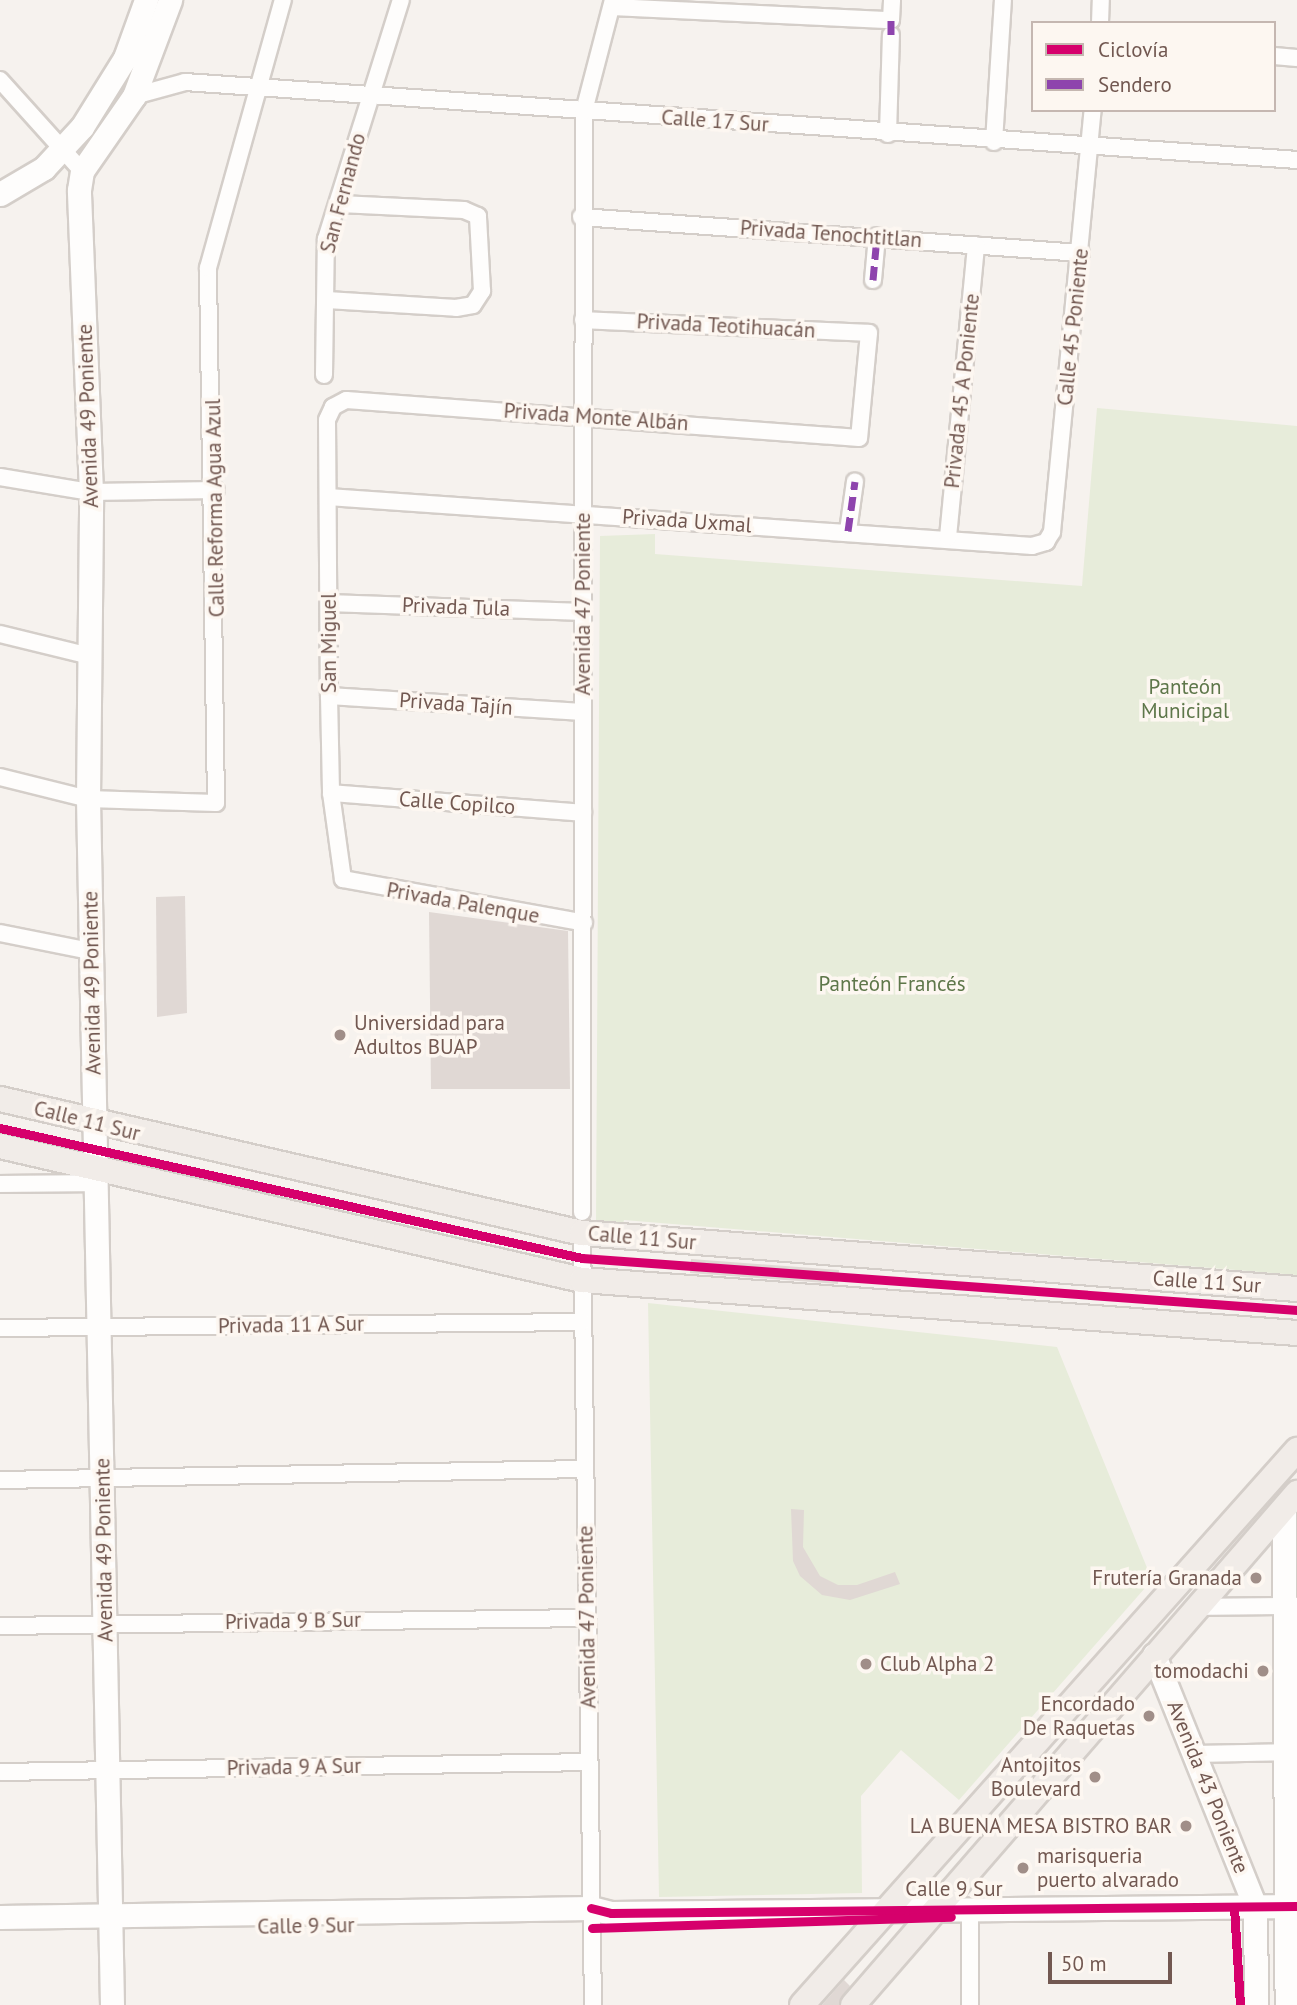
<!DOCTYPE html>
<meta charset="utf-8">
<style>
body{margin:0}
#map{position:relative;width:1297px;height:2005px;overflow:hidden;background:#f6f2ee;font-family:"PT Sans",sans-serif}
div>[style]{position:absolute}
.green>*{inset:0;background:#e7ecda}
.building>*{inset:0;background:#e0d8d4}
.roads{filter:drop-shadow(2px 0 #d4cec9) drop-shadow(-2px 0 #d4cec9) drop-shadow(0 2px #d4cec9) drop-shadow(0 -2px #d4cec9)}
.street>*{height:16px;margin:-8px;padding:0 8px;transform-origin:8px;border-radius:8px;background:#fefdfc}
.secondary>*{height:23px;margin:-11.5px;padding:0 11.5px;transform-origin:11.5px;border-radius:11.5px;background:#fefdfc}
.primary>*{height:24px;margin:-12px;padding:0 12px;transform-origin:12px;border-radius:12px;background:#f1ece8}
.quiet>*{height:7px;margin-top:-3.5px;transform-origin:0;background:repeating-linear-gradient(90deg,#8e44ad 0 14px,transparent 0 21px)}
.cycleway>*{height:9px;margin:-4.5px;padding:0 4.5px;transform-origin:4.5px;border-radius:4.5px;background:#d6006c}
.dots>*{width:19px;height:19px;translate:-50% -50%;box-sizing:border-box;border:4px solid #fdf7f1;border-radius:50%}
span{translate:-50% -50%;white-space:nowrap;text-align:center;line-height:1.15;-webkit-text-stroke:7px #fdf7f1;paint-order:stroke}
.street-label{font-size:21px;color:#725851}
.park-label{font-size:21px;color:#5e774a}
.poi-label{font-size:21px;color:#725851}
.left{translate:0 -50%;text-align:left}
.right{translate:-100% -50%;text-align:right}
.legend{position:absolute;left:1031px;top:21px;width:245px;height:91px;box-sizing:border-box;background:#fdf7f1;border:2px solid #c5b7b1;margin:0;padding:9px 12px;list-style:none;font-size:21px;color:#725851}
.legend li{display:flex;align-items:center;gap:14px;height:35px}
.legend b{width:35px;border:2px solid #c5b7b1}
.scale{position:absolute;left:1048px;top:1952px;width:124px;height:32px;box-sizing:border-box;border:4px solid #725851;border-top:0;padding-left:9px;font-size:21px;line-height:24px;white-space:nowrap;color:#725851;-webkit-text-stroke:5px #fdf7f1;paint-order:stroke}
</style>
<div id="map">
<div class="green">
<i style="clip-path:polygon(1097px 408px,1297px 426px,1297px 1275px,624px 1220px,621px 1231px,596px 1223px,600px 536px,655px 534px,655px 554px,1082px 586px)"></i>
<i style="clip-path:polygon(648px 1303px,1057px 1347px,1152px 1580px,959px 1800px,901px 1750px,861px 1796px,862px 1893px,659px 1897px)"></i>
</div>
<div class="building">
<i style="clip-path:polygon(185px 896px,187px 1013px,157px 1017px,156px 897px)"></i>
<i style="clip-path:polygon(429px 912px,568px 931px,570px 1089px,431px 1089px)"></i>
<i style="clip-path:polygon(691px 1259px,839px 1270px,838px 1284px,690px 1273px)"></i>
<i style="clip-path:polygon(791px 1509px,804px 1510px,803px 1547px,820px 1576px,838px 1585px,857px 1585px,895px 1572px,900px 1584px,850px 1600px,822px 1595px,800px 1576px,793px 1561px)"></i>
<i style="clip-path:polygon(844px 1980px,850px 1986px,839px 2005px,822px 2005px)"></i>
</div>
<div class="roads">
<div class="street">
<i style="left:612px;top:7px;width:279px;rotate:2.7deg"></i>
<i style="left:891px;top:20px;width:20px;rotate:-87deg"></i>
<i style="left:1100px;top:23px;width:23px;rotate:-88deg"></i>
<i style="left:1274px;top:56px;width:23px;rotate:5deg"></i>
<i style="left:0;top:80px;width:122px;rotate:48deg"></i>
<i style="left:134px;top:96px;width:53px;rotate:-15.4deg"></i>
<i style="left:185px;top:82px;width:1115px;rotate:4.01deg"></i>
<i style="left:888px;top:134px;width:99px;rotate:-88.3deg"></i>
<i style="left:994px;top:142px;width:142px;rotate:-86.4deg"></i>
<i style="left:581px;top:217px;width:501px;rotate:4.12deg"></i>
<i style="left:873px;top:280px;width:44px;rotate:-84.8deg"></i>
<i style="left:327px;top:300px;width:129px;rotate:3.5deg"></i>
<i style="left:456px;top:308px;width:17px;rotate:-10deg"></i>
<i style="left:473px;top:305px;width:17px;rotate:-57deg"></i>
<i style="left:482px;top:291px;width:75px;rotate:-93.1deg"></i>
<i style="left:478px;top:216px;width:15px;rotate:-157deg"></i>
<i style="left:464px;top:210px;width:124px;rotate:-177.2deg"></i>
<i style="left:583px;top:320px;width:286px;rotate:2.6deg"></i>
<i style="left:869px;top:333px;width:105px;rotate:95.4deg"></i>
<i style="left:859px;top:438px;width:514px;rotate:-175.76deg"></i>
<i style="left:346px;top:400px;width:15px;rotate:152deg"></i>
<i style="left:333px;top:407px;width:14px;rotate:115deg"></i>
<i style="left:327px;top:420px;width:276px;rotate:89.6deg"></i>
<i style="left:329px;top:696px;width:97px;rotate:88.8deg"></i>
<i style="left:331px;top:793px;width:87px;rotate:82.1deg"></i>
<i style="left:343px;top:879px;width:245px;rotate:10.3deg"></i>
<i style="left:324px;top:375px;width:136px;rotate:-89.2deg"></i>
<i style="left:326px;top:239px;width:250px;rotate:-72.6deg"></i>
<i style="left:0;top:477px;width:92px;rotate:9.4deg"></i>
<i style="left:91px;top:492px;width:125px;rotate:-0.9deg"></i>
<i style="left:328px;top:497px;width:706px;rotate:3.98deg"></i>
<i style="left:1032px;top:546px;width:15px;rotate:-16deg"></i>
<i style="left:1046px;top:542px;width:12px;rotate:-59deg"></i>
<i style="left:1052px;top:532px;width:424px;rotate:-84.5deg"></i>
<i style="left:848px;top:531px;width:50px;rotate:-82deg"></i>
<i style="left:948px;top:537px;width:293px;rotate:-84.5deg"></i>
<i style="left:329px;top:603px;width:254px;rotate:2deg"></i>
<i style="left:0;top:634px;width:93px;rotate:13.7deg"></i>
<i style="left:329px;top:696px;width:254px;rotate:3.6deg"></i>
<i style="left:0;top:777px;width:91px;rotate:14deg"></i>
<i style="left:88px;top:799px;width:128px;rotate:1.8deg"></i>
<i style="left:216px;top:803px;width:535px;rotate:-90.86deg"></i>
<i style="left:208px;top:268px;width:278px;rotate:-74.4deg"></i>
<i style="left:331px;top:793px;width:253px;rotate:4.5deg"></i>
<i style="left:0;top:933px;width:92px;rotate:11.3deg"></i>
<i style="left:0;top:1184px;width:97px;rotate:-0.6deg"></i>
<i style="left:582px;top:1212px;width:1101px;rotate:-89.9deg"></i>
<i style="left:584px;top:111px;width:115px;rotate:-75.4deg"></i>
<i style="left:582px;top:1230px;width:775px;rotate:89.19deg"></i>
<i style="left:0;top:1328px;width:582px;rotate:-0.59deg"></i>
<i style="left:0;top:1480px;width:585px;rotate:-1.08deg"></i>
<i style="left:1197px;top:1607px;width:100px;rotate:-0.6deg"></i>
<i style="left:0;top:1626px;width:587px;rotate:-0.78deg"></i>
<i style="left:1194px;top:1754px;width:103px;rotate:-1.1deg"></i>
<i style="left:0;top:1772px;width:589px;rotate:-0.97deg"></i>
<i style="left:970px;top:2005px;width:98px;rotate:-90deg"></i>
</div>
<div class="secondary">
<i style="left:0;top:194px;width:51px;rotate:-30.6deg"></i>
<i style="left:44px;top:168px;width:56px;rotate:-47.2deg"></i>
<i style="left:82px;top:127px;width:81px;rotate:-58.1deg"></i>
<i style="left:125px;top:58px;width:62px;rotate:-70.1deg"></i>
<i style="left:1284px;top:1508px;width:497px;rotate:89.7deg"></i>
<i style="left:1154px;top:1655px;width:271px;rotate:68.1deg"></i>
<i style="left:1255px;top:1906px;width:99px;rotate:89.4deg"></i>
<i style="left:0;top:1917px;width:591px;rotate:-0.87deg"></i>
<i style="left:591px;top:1908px;width:21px;rotate:14deg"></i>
<i style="left:611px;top:1913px;width:686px;rotate:-0.58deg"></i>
<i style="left:112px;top:2005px;width:1206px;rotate:-91.14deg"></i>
<i style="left:88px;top:799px;width:307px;rotate:-89.4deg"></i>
<i style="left:91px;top:492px;width:302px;rotate:-92.3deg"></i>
<i style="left:79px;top:190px;width:19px;rotate:-81deg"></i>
<i style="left:82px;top:171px;width:91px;rotate:-55.3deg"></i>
<i style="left:134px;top:96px;width:103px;rotate:-69.4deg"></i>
</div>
<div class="primary">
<i style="left:0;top:1099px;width:597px;rotate:12.97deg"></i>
<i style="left:582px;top:1233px;width:717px;rotate:4.48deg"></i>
<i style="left:0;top:1146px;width:597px;rotate:12.97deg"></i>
<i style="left:582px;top:1280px;width:717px;rotate:4.24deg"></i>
<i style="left:802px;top:2005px;width:744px;rotate:-48.27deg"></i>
<i style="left:853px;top:2005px;width:678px;rotate:-49.07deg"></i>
</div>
</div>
<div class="quiet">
<i style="left:891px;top:35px;width:15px;rotate:-90deg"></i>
<i style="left:873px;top:280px;width:44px;rotate:-84.8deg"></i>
<i style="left:848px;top:531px;width:50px;rotate:-82deg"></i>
</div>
<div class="cycleway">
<i style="left:0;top:1128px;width:596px;rotate:12.59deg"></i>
<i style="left:582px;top:1258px;width:717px;rotate:4.16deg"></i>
<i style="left:1234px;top:1907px;width:98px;rotate:86.5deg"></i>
<i style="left:591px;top:1908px;width:21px;rotate:14deg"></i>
<i style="left:611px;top:1913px;width:686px;rotate:-0.58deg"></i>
<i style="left:592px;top:1928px;width:359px;rotate:-1.8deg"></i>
</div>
<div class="dots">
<i style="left:340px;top:1035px;background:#a08e88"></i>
<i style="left:1256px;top:1578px;background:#a08e88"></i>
<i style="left:866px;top:1664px;background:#a08e88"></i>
<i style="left:1263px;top:1671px;background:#a08e88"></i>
<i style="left:1149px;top:1716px;background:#a08e88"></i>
<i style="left:1095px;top:1777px;background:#a08e88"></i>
<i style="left:1186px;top:1826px;background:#a08e88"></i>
<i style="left:1023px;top:1868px;background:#a08e88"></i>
</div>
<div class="street-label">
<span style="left:715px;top:121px;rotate:4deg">Calle 17 Sur</span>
<span style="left:343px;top:193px;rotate:-75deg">San Fernando</span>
<span style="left:831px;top:234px;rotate:4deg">Privada Tenochtitlan</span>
<span style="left:726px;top:326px;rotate:3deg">Privada Teotihuacán</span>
<span style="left:1073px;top:327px;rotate:-84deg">Calle 45 Poniente</span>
<span style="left:962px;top:391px;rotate:-84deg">Privada 45 A Poniente</span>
<span style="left:88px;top:416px;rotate:-92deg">Avenida 49 Poniente</span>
<span style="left:596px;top:417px;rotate:4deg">Privada Monte Albán</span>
<span style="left:215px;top:508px;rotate:-91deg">Calle Reforma Agua Azul</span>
<span style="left:687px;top:521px;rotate:4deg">Privada Uxmal</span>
<span style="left:583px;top:604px;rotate:-90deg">Avenida 47 Poniente</span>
<span style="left:456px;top:607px;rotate:2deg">Privada Tula</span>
<span style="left:329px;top:643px;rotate:-90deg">San Miguel</span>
<span style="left:456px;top:704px;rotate:4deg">Privada Tajín</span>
<span style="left:457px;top:803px;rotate:4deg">Calle Copilco</span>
<span style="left:463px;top:903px;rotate:10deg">Privada Palenque</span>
<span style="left:92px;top:983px;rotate:-91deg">Avenida 49 Poniente</span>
<span style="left:87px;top:1121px;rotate:14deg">Calle 11 Sur</span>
<span style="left:642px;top:1238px;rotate:5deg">Calle 11 Sur</span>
<span style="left:1207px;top:1282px;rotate:4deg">Calle 11 Sur</span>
<span style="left:291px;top:1325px;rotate:-1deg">Privada 11 A Sur</span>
<span style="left:104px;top:1550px;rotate:-91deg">Avenida 49 Poniente</span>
<span style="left:587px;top:1617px;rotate:-91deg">Avenida 47 Poniente</span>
<span style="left:293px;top:1621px;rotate:-1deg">Privada 9 B Sur</span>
<span style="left:294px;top:1767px;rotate:-1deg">Privada 9 A Sur</span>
<span style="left:1208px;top:1787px;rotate:68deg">Avenida 43 Poniente</span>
<span style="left:954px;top:1889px">Calle 9 Sur</span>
<span style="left:306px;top:1926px;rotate:-1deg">Calle 9 Sur</span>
</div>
<div class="park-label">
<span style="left:1185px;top:699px">Panteón<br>Municipal</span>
<span style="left:892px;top:984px">Panteón Francés</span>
</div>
<div class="poi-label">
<span class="left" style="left:354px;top:1035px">Universidad para<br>Adultos BUAP</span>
<span class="right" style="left:1242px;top:1578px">Frutería Granada</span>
<span class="left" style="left:880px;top:1664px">Club Alpha 2</span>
<span class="right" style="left:1249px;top:1671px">tomodachi</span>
<span class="right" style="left:1135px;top:1716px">Encordado<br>De Raquetas</span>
<span class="right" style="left:1081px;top:1777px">Antojitos<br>Boulevard</span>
<span class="right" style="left:1172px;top:1826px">LA BUENA MESA BISTRO BAR</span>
<span class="left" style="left:1037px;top:1868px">marisqueria<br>puerto alvarado</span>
</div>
<ul class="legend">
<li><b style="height:9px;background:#d6006c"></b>Ciclovía</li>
<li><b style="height:9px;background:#8e44ad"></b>Sendero</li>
</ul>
<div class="scale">50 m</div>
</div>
